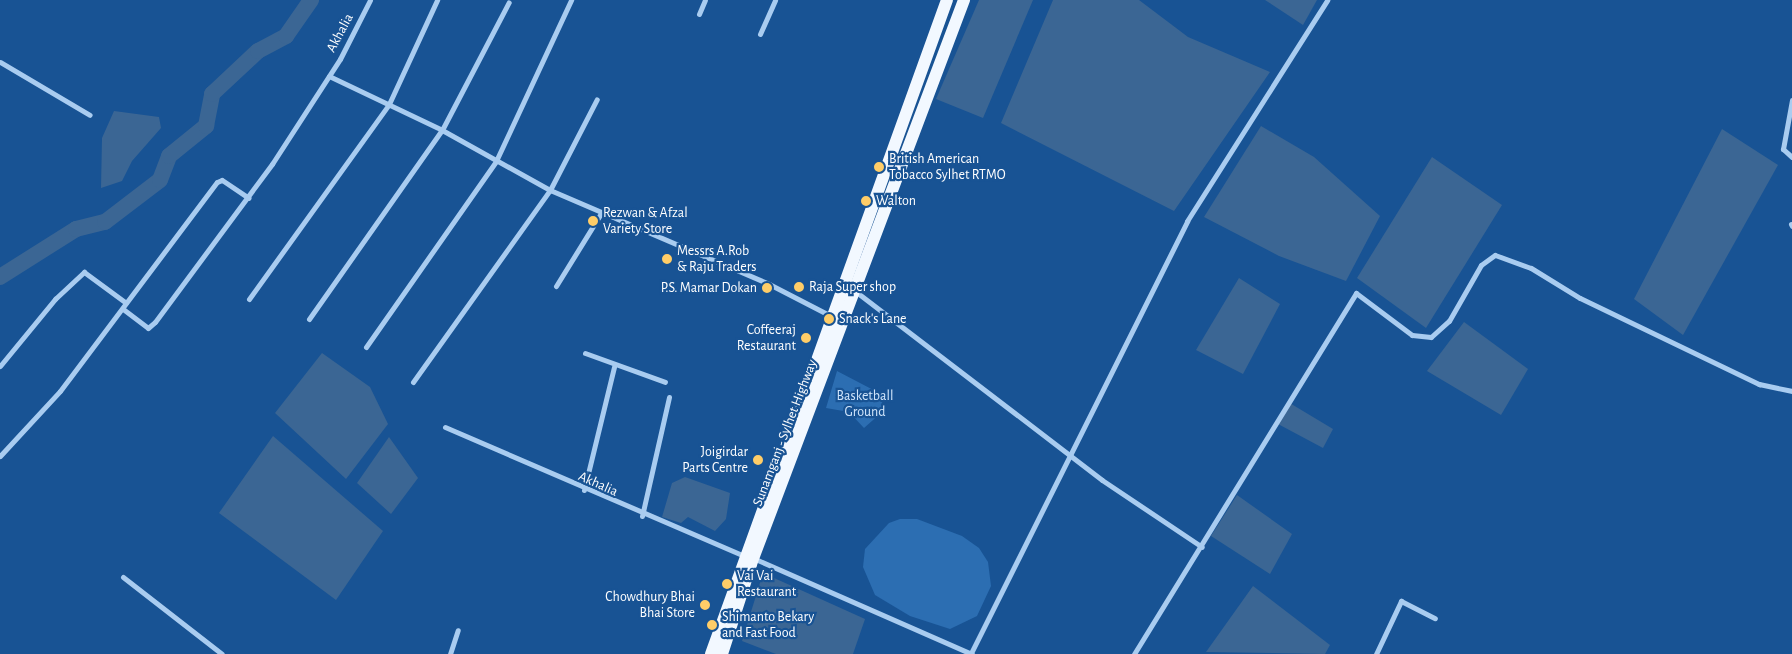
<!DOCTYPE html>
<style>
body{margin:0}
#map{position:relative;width:1792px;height:654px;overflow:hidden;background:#185394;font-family:"Alegreya Sans",sans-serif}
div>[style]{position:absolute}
.green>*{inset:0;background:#2c6eb2}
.water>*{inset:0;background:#3b6694}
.river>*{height:16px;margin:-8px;padding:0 8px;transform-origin:8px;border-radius:8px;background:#3b6694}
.minor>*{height:5px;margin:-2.5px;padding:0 2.5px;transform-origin:2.5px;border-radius:2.5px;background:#a9ccf0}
.primary>*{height:12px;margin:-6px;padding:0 6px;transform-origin:6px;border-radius:6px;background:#f2f8ff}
.dots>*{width:14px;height:14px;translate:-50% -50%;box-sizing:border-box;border:2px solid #185394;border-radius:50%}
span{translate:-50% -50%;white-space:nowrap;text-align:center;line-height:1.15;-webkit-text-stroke:4.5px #185394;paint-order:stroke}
.street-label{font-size:14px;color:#fff}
.poi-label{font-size:14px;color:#fff}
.left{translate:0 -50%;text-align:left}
.right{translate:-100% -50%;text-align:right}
.park-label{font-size:14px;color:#d0e5fb}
</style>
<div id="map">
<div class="green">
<i style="clip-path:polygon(837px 371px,883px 395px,881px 413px,864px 428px,849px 412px,826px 408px)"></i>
<i style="clip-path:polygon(900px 519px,917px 519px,962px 536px,979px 548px,988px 562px,991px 586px,977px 616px,950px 629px,910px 616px,875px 595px,863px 567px,865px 549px,889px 523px)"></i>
</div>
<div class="water">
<i style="clip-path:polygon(979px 0,1033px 0,983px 118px,936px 99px)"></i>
<i style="clip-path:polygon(1053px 0,1139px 0,1188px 37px,1270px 72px,1174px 211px,1001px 123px)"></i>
<i style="clip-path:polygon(1265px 0,1317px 0,1303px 25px)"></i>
<i style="clip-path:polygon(114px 111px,159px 117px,161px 128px,132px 161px,122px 181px,101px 188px,102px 138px)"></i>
<i style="clip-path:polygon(1261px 126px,1314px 157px,1380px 216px,1346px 281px,1279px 256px,1204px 217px)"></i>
<i style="clip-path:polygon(1722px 129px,1778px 165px,1683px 335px,1634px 299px)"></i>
<i style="clip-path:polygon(1432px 157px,1502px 205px,1426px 328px,1357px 278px)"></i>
<i style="clip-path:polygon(1239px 278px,1280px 304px,1243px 374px,1196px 350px)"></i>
<i style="clip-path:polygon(1464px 322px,1528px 369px,1501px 415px,1427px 371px)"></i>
<i style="clip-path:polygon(322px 353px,370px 387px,388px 424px,346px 479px,275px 413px)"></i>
<i style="clip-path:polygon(1288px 402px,1333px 429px,1323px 448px,1278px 424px)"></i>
<i style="clip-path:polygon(273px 436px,383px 531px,336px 600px,219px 513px)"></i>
<i style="clip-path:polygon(389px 437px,418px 478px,391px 514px,357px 483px)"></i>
<i style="clip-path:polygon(685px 477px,730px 493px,726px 519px,715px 531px,688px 517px,681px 523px,662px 517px,672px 483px)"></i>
<i style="clip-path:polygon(1237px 495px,1292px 534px,1270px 574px,1211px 536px)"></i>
<i style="clip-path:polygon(763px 573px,865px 619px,853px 654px,776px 654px,742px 641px)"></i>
<i style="clip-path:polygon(1253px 586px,1330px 645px,1325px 654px,1206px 652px)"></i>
</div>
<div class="river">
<i style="left:0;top:277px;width:90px;rotate:-32.3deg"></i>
<i style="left:76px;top:229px;width:30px;rotate:-14deg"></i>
<i style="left:105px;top:222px;width:69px;rotate:-37.4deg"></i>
<i style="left:160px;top:180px;width:26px;rotate:-69deg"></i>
<i style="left:169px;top:156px;width:48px;rotate:-39deg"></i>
<i style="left:206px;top:126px;width:33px;rotate:-79deg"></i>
<i style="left:212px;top:94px;width:63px;rotate:-43.1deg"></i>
<i style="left:258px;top:51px;width:32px;rotate:-28deg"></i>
<i style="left:286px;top:36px;width:44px;rotate:-55.2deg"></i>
</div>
<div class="minor">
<i style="left:699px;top:14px;width:15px;rotate:-67deg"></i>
<i style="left:760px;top:34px;width:37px;rotate:-66deg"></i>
<i style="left:0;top:62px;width:104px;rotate:30.5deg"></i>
<i style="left:329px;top:76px;width:125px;rotate:25.5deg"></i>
<i style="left:442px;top:130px;width:124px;rotate:29.1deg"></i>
<i style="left:550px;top:190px;width:238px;rotate:23.2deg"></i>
<i style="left:769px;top:284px;width:72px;rotate:27.3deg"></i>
<i style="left:1792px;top:100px;width:50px;rotate:100.4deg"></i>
<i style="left:1783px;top:149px;width:12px;rotate:42deg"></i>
<i style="left:1791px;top:224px;width:2px;rotate:63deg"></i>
<i style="left:556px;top:286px;width:86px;rotate:-58.3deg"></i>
<i style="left:855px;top:291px;width:311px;rotate:37.4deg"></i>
<i style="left:1102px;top:480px;width:120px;rotate:33.8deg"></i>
<i style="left:249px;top:299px;width:240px;rotate:-54.3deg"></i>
<i style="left:389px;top:104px;width:115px;rotate:-65.2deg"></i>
<i style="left:123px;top:309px;width:31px;rotate:37deg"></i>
<i style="left:148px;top:328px;width:9px;rotate:-41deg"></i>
<i style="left:155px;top:322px;width:197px;rotate:-53.5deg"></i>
<i style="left:272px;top:164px;width:125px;rotate:-57.1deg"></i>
<i style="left:340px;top:59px;width:66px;rotate:-63deg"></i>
<i style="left:309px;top:319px;width:231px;rotate:-54.9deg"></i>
<i style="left:442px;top:130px;width:144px;rotate:-62.4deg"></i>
<i style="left:366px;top:347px;width:227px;rotate:-55deg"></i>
<i style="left:496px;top:161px;width:178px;rotate:-65deg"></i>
<i style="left:585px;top:353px;width:85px;rotate:19.9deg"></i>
<i style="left:0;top:366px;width:87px;rotate:-50.6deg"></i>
<i style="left:55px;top:299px;width:40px;rotate:-43deg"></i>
<i style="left:84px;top:272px;width:52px;rotate:36.4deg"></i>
<i style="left:413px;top:382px;width:236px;rotate:-54.5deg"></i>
<i style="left:550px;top:190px;width:102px;rotate:-62.7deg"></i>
<i style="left:445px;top:427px;width:326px;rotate:23.3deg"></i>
<i style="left:0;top:456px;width:88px;rotate:-47.3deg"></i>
<i style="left:60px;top:391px;width:261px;rotate:-53.1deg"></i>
<i style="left:217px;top:182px;width:5px;rotate:-22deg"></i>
<i style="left:222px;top:180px;width:32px;rotate:34deg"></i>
<i style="left:584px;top:490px;width:127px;rotate:-76.3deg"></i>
<i style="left:642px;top:516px;width:122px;rotate:-77.2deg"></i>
<i style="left:753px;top:558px;width:239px;rotate:23.7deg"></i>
<i style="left:123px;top:577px;width:125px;rotate:37.9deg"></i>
<i style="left:971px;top:653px;width:483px;rotate:-63.4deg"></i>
<i style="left:1187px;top:221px;width:262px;rotate:-57.6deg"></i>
<i style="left:450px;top:654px;width:25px;rotate:-72deg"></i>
<i style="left:1134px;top:654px;width:424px;rotate:-58.4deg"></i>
<i style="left:1356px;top:293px;width:70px;rotate:36.9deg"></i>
<i style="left:1412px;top:335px;width:19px;rotate:6deg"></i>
<i style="left:1431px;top:337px;width:24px;rotate:-42deg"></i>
<i style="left:1449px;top:321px;width:64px;rotate:-60.3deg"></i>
<i style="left:1481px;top:265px;width:17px;rotate:-36deg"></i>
<i style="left:1495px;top:255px;width:38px;rotate:20deg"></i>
<i style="left:1531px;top:268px;width:57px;rotate:31.5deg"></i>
<i style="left:1580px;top:298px;width:199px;rotate:25.7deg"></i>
<i style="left:1759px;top:384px;width:34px;rotate:12deg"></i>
<i style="left:1376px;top:654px;width:59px;rotate:-64.7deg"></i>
<i style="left:1401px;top:601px;width:38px;rotate:27deg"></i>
</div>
<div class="primary">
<i style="left:711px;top:654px;width:695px;rotate:-70.16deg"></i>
<i style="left:722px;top:654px;width:95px;rotate:-72.1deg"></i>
<i style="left:751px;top:564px;width:603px;rotate:-69.31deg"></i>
</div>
<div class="dots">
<i style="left:879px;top:167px;background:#ffcd68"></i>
<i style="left:866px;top:201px;background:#ffcd68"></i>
<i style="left:593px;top:221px;background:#ffcd68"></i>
<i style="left:667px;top:259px;background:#ffcd68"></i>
<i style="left:799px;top:287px;background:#ffcd68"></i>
<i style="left:767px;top:288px;background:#ffcd68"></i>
<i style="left:829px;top:319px;background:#ffcd68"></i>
<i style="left:806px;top:338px;background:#ffcd68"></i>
<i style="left:758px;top:460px;background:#ffcd68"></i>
<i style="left:727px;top:584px;background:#ffcd68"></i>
<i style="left:705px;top:605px;background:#ffcd68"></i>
<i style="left:712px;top:625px;background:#ffcd68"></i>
</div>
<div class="street-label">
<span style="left:340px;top:33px;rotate:-62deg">Akhalia</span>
<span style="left:785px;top:433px;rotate:-69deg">Sunamganj - Sylhet Highway</span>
<span style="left:598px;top:484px;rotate:24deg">Akhalia</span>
</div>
<div class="poi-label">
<span class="left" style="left:889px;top:167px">British American<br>Tobacco Sylhet RTMO</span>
<span class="left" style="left:876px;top:201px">Walton</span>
<span class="left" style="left:603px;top:221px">Rezwan &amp; Afzal<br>Variety Store</span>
<span class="left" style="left:677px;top:259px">Messrs A.Rob<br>&amp; Raju Traders</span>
<span class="left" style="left:809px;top:287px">Raja Super shop</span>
<span class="right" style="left:757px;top:288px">P.S. Mamar Dokan</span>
<span class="left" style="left:839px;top:319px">Snack's Lane</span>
<span class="right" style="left:796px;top:338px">Coffeeraj<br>Restaurant</span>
<span class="right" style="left:748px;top:460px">Joigirdar<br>Parts Centre</span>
<span class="left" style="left:737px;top:584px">Vai Vai<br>Restaurant</span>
<span class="right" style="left:695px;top:605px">Chowdhury Bhai<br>Bhai Store</span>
<span class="left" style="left:722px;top:625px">Shimanto Bekary<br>and Fast Food</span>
</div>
<div class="park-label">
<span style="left:865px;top:404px">Basketball<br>Ground</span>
</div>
</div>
